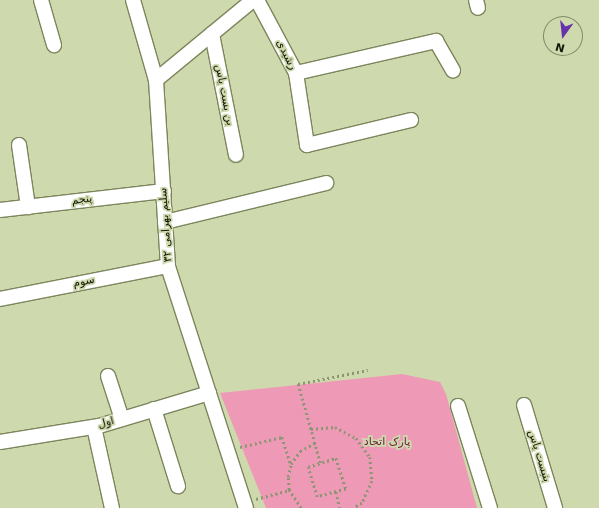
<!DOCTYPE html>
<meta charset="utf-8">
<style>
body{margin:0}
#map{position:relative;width:599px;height:508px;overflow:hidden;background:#ced9ad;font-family:"DejaVu Sans","Noto Naskh Arabic",sans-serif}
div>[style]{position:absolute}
.green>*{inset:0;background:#ee99b5}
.path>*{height:2.5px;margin-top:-1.25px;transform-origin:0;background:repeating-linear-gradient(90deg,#8d9673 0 2px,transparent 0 5px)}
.roads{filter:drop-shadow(1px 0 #7c855c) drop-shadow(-1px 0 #7c855c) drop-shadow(0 1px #7c855c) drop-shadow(0 -1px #7c855c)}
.minor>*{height:14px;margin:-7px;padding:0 7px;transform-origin:7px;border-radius:7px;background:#fff}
span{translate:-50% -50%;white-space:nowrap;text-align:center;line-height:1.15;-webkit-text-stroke:3.5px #ced9ad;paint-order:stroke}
.street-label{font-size:11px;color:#131606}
.park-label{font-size:11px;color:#6c1c3e}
.north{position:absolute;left:543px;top:16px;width:40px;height:40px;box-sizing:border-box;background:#ced9ad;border:1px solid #838b6a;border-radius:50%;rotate:195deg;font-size:11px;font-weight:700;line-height:16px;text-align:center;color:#131606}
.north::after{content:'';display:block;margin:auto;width:14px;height:18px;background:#6632a9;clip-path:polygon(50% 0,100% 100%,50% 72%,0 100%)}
</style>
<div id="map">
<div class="green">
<i style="clip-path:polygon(402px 374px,440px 382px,446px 394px,477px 508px,266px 508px,220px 393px)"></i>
</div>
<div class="path">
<i style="left:311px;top:429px;width:24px;rotate:-5deg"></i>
<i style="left:335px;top:427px;width:24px;rotate:28deg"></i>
<i style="left:356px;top:438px;width:24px;rotate:54deg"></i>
<i style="left:370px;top:457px;width:24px;rotate:85deg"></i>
<i style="left:372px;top:481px;width:24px;rotate:114deg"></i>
<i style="left:362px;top:503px;width:9px;rotate:148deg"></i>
<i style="left:240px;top:447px;width:43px;rotate:-13.4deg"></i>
<i style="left:282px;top:437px;width:28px;rotate:72deg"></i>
<i style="left:336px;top:458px;width:33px;rotate:72deg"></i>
<i style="left:346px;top:489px;width:30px;rotate:165deg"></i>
<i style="left:317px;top:497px;width:31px;rotate:-107deg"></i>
<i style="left:308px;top:467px;width:29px;rotate:-18deg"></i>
<i style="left:320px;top:463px;width:82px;rotate:-105.6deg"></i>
<i style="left:298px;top:384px;width:71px;rotate:-11.3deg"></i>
<i style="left:336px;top:492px;width:16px;rotate:76deg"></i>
<i style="left:256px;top:499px;width:34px;rotate:-15deg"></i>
<i style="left:301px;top:508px;width:22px;rotate:-124deg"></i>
<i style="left:289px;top:490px;width:13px;rotate:-94deg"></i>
<i style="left:288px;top:477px;width:13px;rotate:-77deg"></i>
<i style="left:291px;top:464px;width:16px;rotate:-55deg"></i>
<i style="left:300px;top:451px;width:17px;rotate:-28deg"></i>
</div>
<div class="roads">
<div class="minor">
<i style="left:41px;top:0;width:47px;rotate:73.9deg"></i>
<i style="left:133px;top:0;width:83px;rotate:74deg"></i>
<i style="left:257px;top:0;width:83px;rotate:61.9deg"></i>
<i style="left:296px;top:73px;width:73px;rotate:81.3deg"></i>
<i style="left:307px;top:145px;width:107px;rotate:-13.5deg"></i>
<i style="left:476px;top:0;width:8px;rotate:76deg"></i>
<i style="left:212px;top:34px;width:123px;rotate:78.8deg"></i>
<i style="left:296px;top:73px;width:144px;rotate:-12.9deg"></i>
<i style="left:436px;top:41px;width:34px;rotate:60deg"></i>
<i style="left:19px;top:145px;width:63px;rotate:81.7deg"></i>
<i style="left:0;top:210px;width:165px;rotate:-6.6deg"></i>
<i style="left:165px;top:222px;width:166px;rotate:-13.6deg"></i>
<i style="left:0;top:299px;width:171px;rotate:-11.1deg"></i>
<i style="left:108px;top:376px;width:45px;rotate:72deg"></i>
<i style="left:524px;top:405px;width:108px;rotate:73.2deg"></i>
<i style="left:458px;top:406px;width:107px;rotate:72.6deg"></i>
<i style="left:154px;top:409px;width:81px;rotate:72.7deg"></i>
<i style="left:94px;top:427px;width:83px;rotate:77.5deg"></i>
<i style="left:0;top:442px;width:100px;rotate:-9.2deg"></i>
<i style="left:99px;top:426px;width:115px;rotate:-16.7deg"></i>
<i style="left:246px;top:508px;width:254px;rotate:-107.9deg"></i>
<i style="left:168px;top:266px;width:186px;rotate:-93.7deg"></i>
<i style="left:156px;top:80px;width:126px;rotate:-39.5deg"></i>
</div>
</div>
<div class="street-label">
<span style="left:286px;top:55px;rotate:63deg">رشیدی</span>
<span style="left:224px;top:95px;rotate:79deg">بن بست یاس</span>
<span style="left:82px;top:200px;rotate:-7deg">پنجم</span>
<span style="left:166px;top:225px;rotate:-94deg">سلیم بهرامی ۳۲</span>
<span style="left:84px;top:282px;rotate:-11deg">سوم</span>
<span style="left:106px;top:423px;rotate:-15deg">اول</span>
<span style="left:539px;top:456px;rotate:73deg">بنبست یاس</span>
</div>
<div class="park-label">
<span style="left:387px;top:442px">پارک اتحاد</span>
</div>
<div class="north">N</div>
</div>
